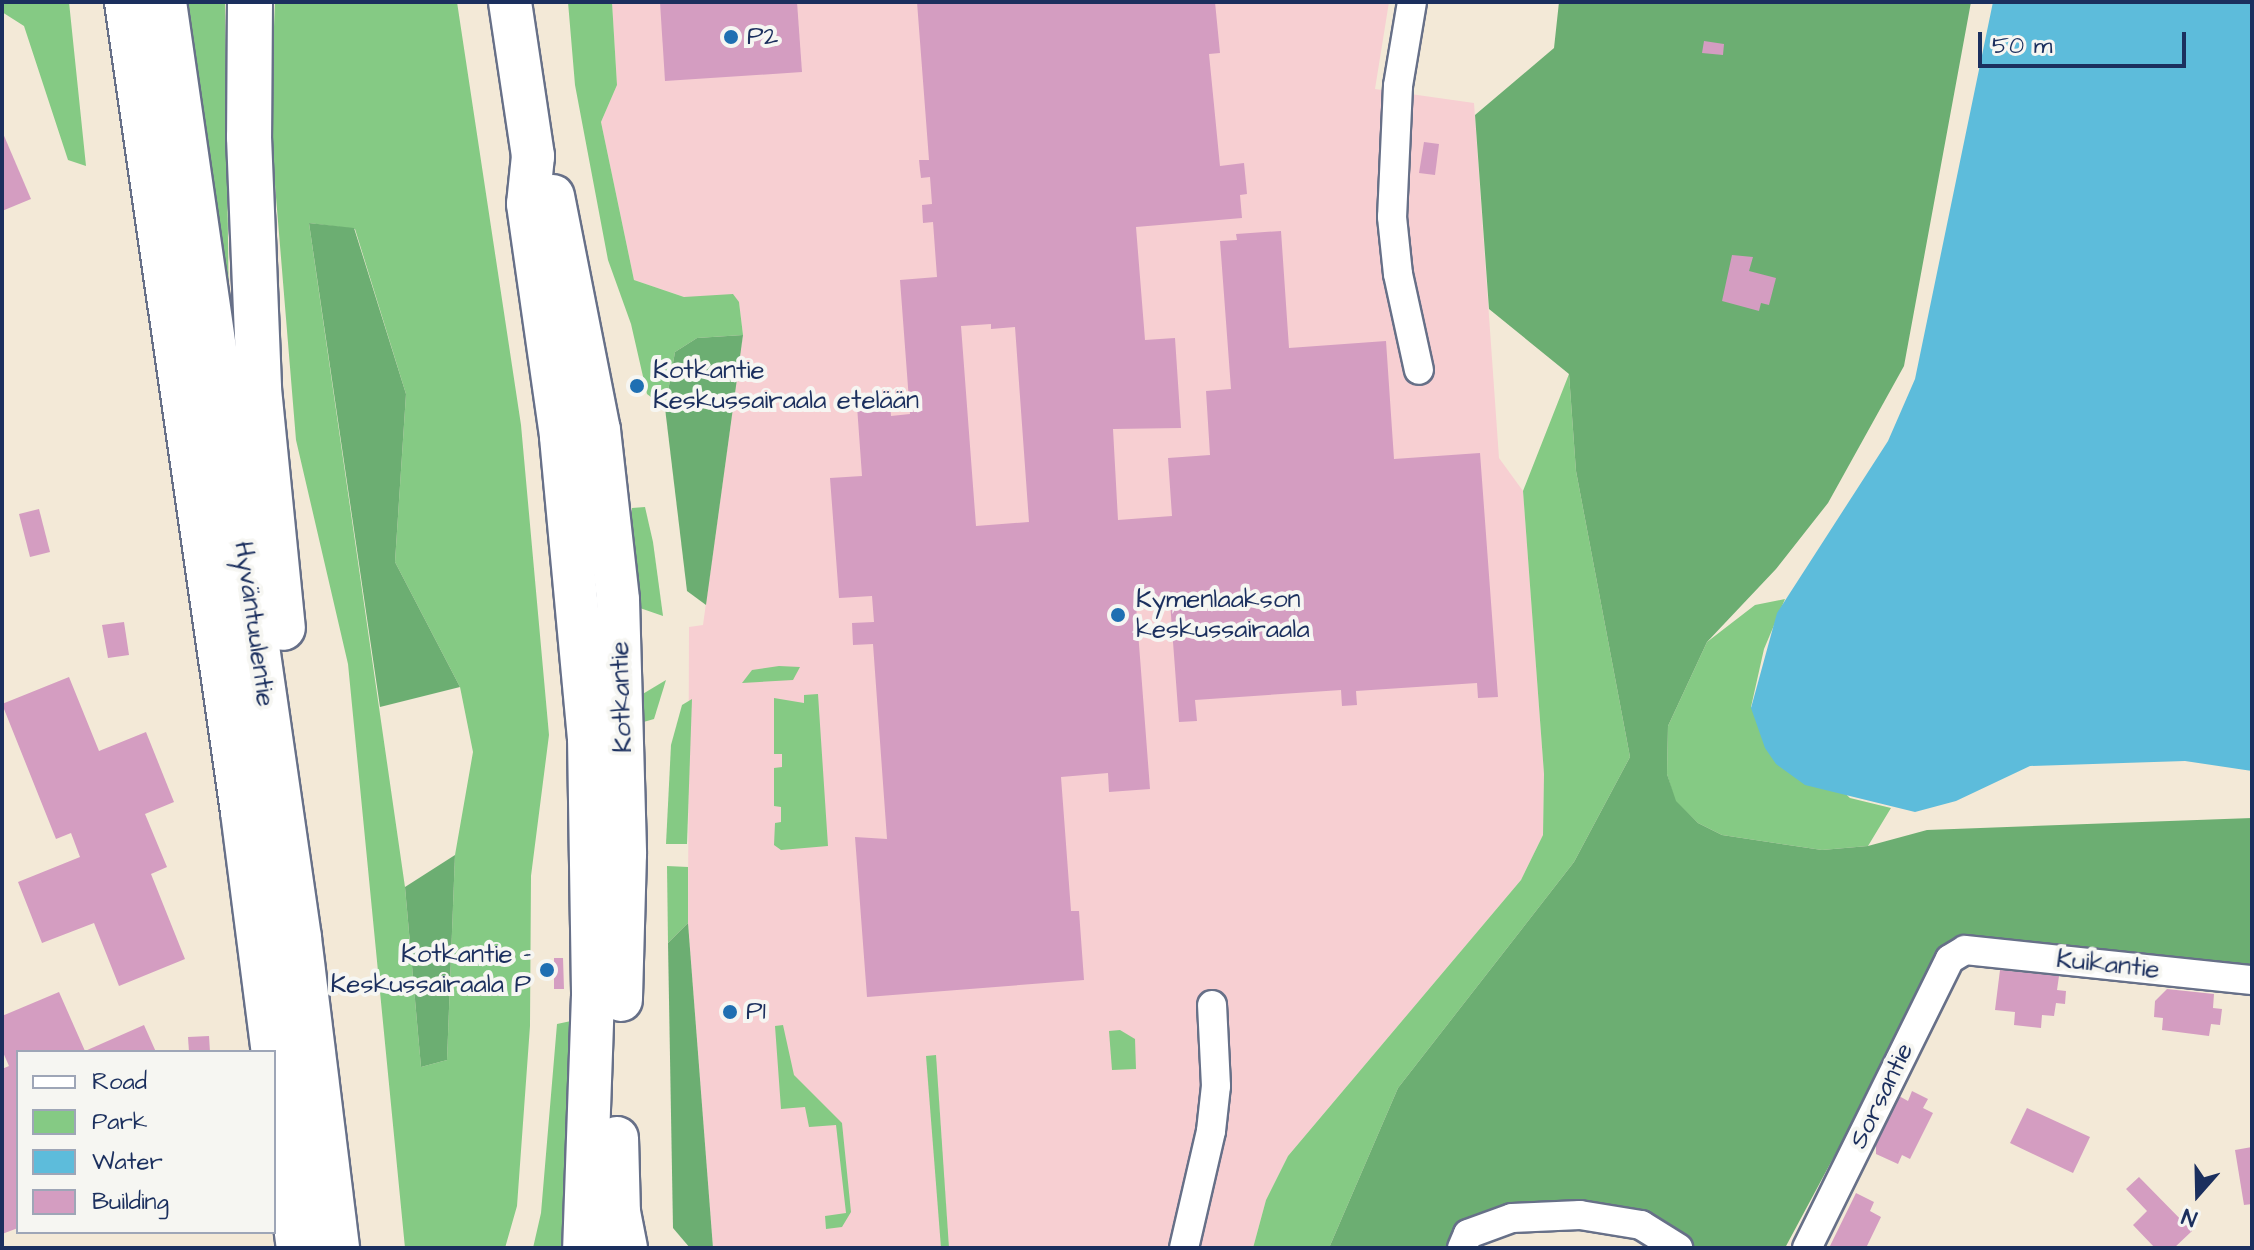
<!DOCTYPE html>
<meta charset="utf-8">
<style>
body{margin:0}
#map{position:relative;width:2254px;height:1250px;overflow:hidden;background:#f3e9d7;font-family:"Architects Daughter",sans-serif}
div>[style]{position:absolute}
.built>*{inset:0;background:#f7cfd2}
.green>*{inset:0;background:#85ca84}
.forest>*{inset:0;background:#6cae72}
.water>*{inset:0;background:#5dbcdb}
.building>*{inset:0;background:#d49dc1}
.roads{filter:drop-shadow(2px 0 #677088) drop-shadow(-2px 0 #677088) drop-shadow(0 2px #677088) drop-shadow(0 -2px #677088)}
.street>*{height:28px;margin:-14px;padding:0 14px;transform-origin:14px;border-radius:14px;background:#fff}
.secondary>*{height:42px;margin:-21px;padding:0 21px;transform-origin:21px;border-radius:21px;background:#fff}
.highway>*{height:44px;margin:-22px;padding:0 22px;transform-origin:22px;border-radius:22px;background:#fff}
.dots>*{width:22px;height:22px;translate:-50% -50%;box-sizing:border-box;border:4px solid #f6f6f2;border-radius:50%}
span{translate:-50% -50%;white-space:nowrap;text-align:center;line-height:1.15;-webkit-text-stroke:8px #f6f6f2;paint-order:stroke}
.poi-label{font-size:26px;color:#1b2f5e}
.left{translate:0 -50%;text-align:left}
.right{translate:-100% -50%;text-align:right}
.street-label{font-size:26px;color:#1b2f5e}
.frame{position:absolute;inset:0;border:4px solid #1b2f5e;pointer-events:none}
.legend{position:absolute;left:16px;top:1050px;width:260px;height:184px;box-sizing:border-box;background:#f6f6f2;border:2px solid #9ea6b7;margin:0;padding:10px 14px;list-style:none;font-size:24px;color:#1b2f5e}
.legend li{display:flex;align-items:center;gap:16px;height:40px}
.legend b{width:40px;border:2px solid #9ea6b7}
.north{position:absolute;left:2158px;top:1154px;width:80px;height:80px;-webkit-text-stroke:6px #f6f6f2;paint-order:stroke;rotate:200deg;font-size:22px;font-weight:700;line-height:32px;text-align:center;color:#1b2f5e}
.north::after{content:'';display:block;margin:auto;width:28px;height:36px;background:#1b2f5e;clip-path:polygon(50% 0,100% 100%,50% 72%,0 100%)}
.scale{position:absolute;left:1978px;top:32px;width:208px;height:36px;box-sizing:border-box;border:4px solid #1b2f5e;border-top:0;padding-left:10px;font-size:24px;line-height:28px;white-space:nowrap;color:#1b2f5e;-webkit-text-stroke:6px #f6f6f2;paint-order:stroke}
</style>
<div id="map">
<div class="built">
<i style="clip-path:polygon(612px 2px,1389px 2px,1375px 89px,1474px 103px,1499px 458px,1523px 491px,1544px 774px,1543px 835px,1521px 880px,1288px 1156px,1266px 1200px,1253px 1248px,713px 1248px,688px 923px,689px 627px,703px 625px,743px 335px,739px 302px,684px 297px,634px 280px,601px 122px,617px 85px)"></i>
</div>
<div class="green">
<i style="clip-path:polygon(2px 2px,69px 2px,86px 166px,68px 160px,24px 26px,2px 12px)"></i>
<i style="clip-path:polygon(186px 2px,225px 2px,229px 318px)"></i>
<i style="clip-path:polygon(evenodd,275px 2px,457px 2px,521px 425px,549px 735px,531px 876px,530px 1026px,517px 1206px,505px 1248px,405px 1248px,348px 664px,296px 440px,270px 124px,275px 2px,309px 223px,355px 229px,406px 394px,395px 562px,460px 687px,473px 752px,455px 855px,447px 1060px,421px 1067px,405px 887px,309px 223px)"></i>
<i style="clip-path:polygon(568px 2px,612px 2px,617px 85px,601px 122px,634px 280px,684px 297px,733px 294px,739px 302px,743px 335px,697px 338px,675px 352px,665px 408px,647px 394px,631px 324px,608px 260px,575px 85px)"></i>
<i style="clip-path:polygon(1569px 374px,1576px 471px,1630px 757px,1574px 862px,1398px 1088px,1329px 1248px,1253px 1248px,1266px 1200px,1288px 1156px,1521px 880px,1543px 835px,1544px 774px,1523px 491px)"></i>
<i style="clip-path:polygon(645px 507px,653px 542px,663px 616px,637px 607px,629px 584px,632px 508px)"></i>
<i style="clip-path:polygon(1785px 599px,1764px 649px,1751px 707px,1850px 798px,1891px 808px,1868px 846px,1822px 850px,1722px 835px,1698px 823px,1675px 801px,1667px 774px,1668px 726px,1707px 642px,1755px 605px)"></i>
<i style="clip-path:polygon(779px 666px,800px 667px,793px 680px,742px 683px,752px 670px)"></i>
<i style="clip-path:polygon(666px 680px,654px 719px,633px 725px,641px 695px)"></i>
<i style="clip-path:polygon(818px 694px,828px 846px,781px 850px,774px 845px,775px 823px,781px 822px,781px 807px,774px 806px,774px 768px,782px 767px,782px 754px,774px 754px,774px 698px,804px 703px,804px 695px)"></i>
<i style="clip-path:polygon(692px 699px,687px 844px,666px 844px,671px 745px,682px 705px)"></i>
<i style="clip-path:polygon(667px 866px,688px 867px,688px 923px,668px 943px)"></i>
<i style="clip-path:polygon(571px 1021px,576px 1138px,567px 1248px,533px 1248px,541px 1213px,557px 1024px)"></i>
<i style="clip-path:polygon(783px 1025px,794px 1075px,842px 1123px,851px 1212px,842px 1227px,826px 1229px,825px 1216px,846px 1213px,836px 1125px,809px 1127px,805px 1107px,781px 1109px,775px 1026px)"></i>
<i style="clip-path:polygon(1120px 1030px,1135px 1039px,1136px 1069px,1112px 1070px,1109px 1031px)"></i>
<i style="clip-path:polygon(936px 1055px,949px 1248px,941px 1248px,926px 1056px)"></i>
</div>
<div class="forest">
<i style="clip-path:polygon(1559px 2px,1971px 2px,1904px 366px,1828px 503px,1776px 569px,1707px 642px,1668px 726px,1667px 774px,1676px 801px,1698px 823px,1722px 835px,1822px 850px,1868px 846px,1927px 830px,2252px 818px,2252px 969px,1943px 953px,1785px 1248px,1697px 1248px,1651px 1217px,1581px 1201px,1511px 1205px,1451px 1248px,1329px 1248px,1398px 1088px,1574px 862px,1630px 757px,1576px 471px,1569px 374px,1489px 309px,1475px 115px,1554px 48px)"></i>
<i style="clip-path:polygon(309px 223px,354px 228px,406px 394px,395px 562px,460px 687px,380px 707px)"></i>
<i style="clip-path:polygon(743px 335px,706px 605px,687px 591px,665px 408px,675px 352px,697px 338px)"></i>
<i style="clip-path:polygon(455px 855px,447px 1060px,421px 1067px,405px 887px)"></i>
<i style="clip-path:polygon(688px 923px,713px 1248px,690px 1248px,673px 1228px,668px 943px)"></i>
</div>
<div class="water">
<i style="clip-path:polygon(1993px 2px,2252px 2px,2252px 771px,2185px 761px,2030px 766px,1956px 801px,1915px 812px,1805px 785px,1776px 764px,1765px 748px,1751px 708px,1777px 613px,1888px 441px,1915px 379px)"></i>
</div>
<div class="building">
<i style="clip-path:polygon(660px 2px,797px 2px,802px 72px,665px 81px)"></i>
<i style="clip-path:polygon(evenodd,917px 2px,1215px 2px,1220px 53px,1209px 54px,1220px 166px,1244px 163px,1247px 194px,1240px 195px,1242px 218px,1136px 227px,1145px 340px,1175px 338px,1181px 428px,1113px 429px,1118px 520px,1172px 516px,1168px 458px,1210px 455px,1206px 391px,1231px 389px,1220px 241px,1237px 240px,1236px 234px,1281px 231px,1289px 348px,1386px 341px,1394px 459px,1480px 453px,1498px 697px,1478px 698px,1477px 683px,1356px 691px,1357px 705px,1342px 706px,1341px 690px,1195px 700px,1197px 721px,1179px 722px,1170px 602px,1136px 605px,1150px 789px,1109px 792px,1108px 773px,1061px 777px,1071px 911px,1079px 911px,1084px 980px,867px 997px,855px 837px,887px 839px,873px 644px,853px 645px,852px 623px,874px 622px,872px 596px,839px 598px,830px 478px,862px 476px,857px 406px,890px 404px,891px 416px,910px 414px,900px 280px,937px 277px,933px 222px,923px 223px,922px 205px,932px 204px,930px 177px,921px 178px,920px 170px,919px 160px,929px 160px,917px 2px,991px 324px,991px 329px,1015px 327px,1029px 522px,976px 526px,961px 326px,991px 324px)"></i>
<i style="clip-path:polygon(1704px 41px,1724px 44px,1723px 55px,1702px 53px)"></i>
<i style="clip-path:polygon(2px 131px,31px 199px,2px 211px)"></i>
<i style="clip-path:polygon(1424px 142px,1439px 144px,1435px 175px,1419px 173px)"></i>
<i style="clip-path:polygon(1732px 255px,1753px 257px,1749px 271px,1776px 278px,1769px 305px,1761px 303px,1759px 311px,1722px 301px)"></i>
<i style="clip-path:polygon(39px 509px,50px 552px,30px 557px,19px 514px)"></i>
<i style="clip-path:polygon(124px 622px,129px 655px,108px 658px,102px 625px)"></i>
<i style="clip-path:polygon(69px 677px,99px 751px,146px 732px,174px 802px,145px 814px,167px 867px,151px 874px,185px 959px,119px 986px,94px 923px,42px 943px,18px 882px,80px 857px,71px 833px,56px 839px,2px 704px)"></i>
<i style="clip-path:polygon(554px 958px,563px 958px,564px 989px,554px 989px)"></i>
<i style="clip-path:polygon(2000px 970px,2059px 976px,2057px 990px,2066px 991px,2065px 1004px,2056px 1003px,2054px 1016px,2042px 1015px,2041px 1028px,2014px 1025px,2015px 1012px,1995px 1010px)"></i>
<i style="clip-path:polygon(2167px 989px,2214px 994px,2213px 1008px,2222px 1009px,2220px 1025px,2211px 1024px,2209px 1036px,2162px 1030px,2163px 1018px,2154px 1017px,2155px 1001px)"></i>
<i style="clip-path:polygon(59px 992px,85px 1051px,144px 1025px,156px 1052px,18px 1052px,18px 1228px,2px 1234px,2px 1069px,9px 1066px,2px 1050px,2px 1016px)"></i>
<i style="clip-path:polygon(209px 1036px,210px 1052px,189px 1052px,188px 1037px)"></i>
<i style="clip-path:polygon(1912px 1091px,1928px 1099px,1923px 1108px,1933px 1113px,1910px 1159px,1902px 1155px,1898px 1164px,1876px 1154px,1876px 1142px,1899px 1096px,1908px 1101px)"></i>
<i style="clip-path:polygon(2027px 1108px,2090px 1137px,2073px 1173px,2010px 1143px)"></i>
<i style="clip-path:polygon(2252px 1147px,2252px 1204px,2244px 1205px,2235px 1150px)"></i>
<i style="clip-path:polygon(2139px 1177px,2192px 1231px,2174px 1248px,2155px 1248px,2133px 1225px,2147px 1211px,2126px 1189px)"></i>
<i style="clip-path:polygon(1856px 1193px,1874px 1202px,1870px 1211px,1881px 1217px,1866px 1248px,1829px 1248px)"></i>
</div>
<div class="roads">
<div class="street">
<i style="left:1412px;top:2px;width:85px;rotate:99.5deg"></i>
<i style="left:1398px;top:86px;width:131px;rotate:92.6deg"></i>
<i style="left:1392px;top:217px;width:57px;rotate:84deg"></i>
<i style="left:1398px;top:274px;width:98px;rotate:77.7deg"></i>
<i style="left:1184px;top:1248px;width:120px;rotate:-77deg"></i>
<i style="left:1211px;top:1131px;width:45px;rotate:-83.7deg"></i>
<i style="left:1216px;top:1086px;width:81px;rotate:-92.8deg"></i>
<i style="left:1462px;top:1248px;width:15px;rotate:-67deg"></i>
<i style="left:1468px;top:1234px;width:47px;rotate:-20deg"></i>
<i style="left:1512px;top:1218px;width:68px;rotate:-2.5deg"></i>
<i style="left:1580px;top:1215px;width:62px;rotate:9.3deg"></i>
<i style="left:1641px;top:1225px;width:44px;rotate:31.9deg"></i>
<i style="left:1807px;top:1248px;width:322px;rotate:-63.7deg"></i>
<i style="left:1950px;top:959px;width:17px;rotate:-31deg"></i>
<i style="left:1965px;top:950px;width:289px;rotate:6deg"></i>
</div>
<div class="secondary">
<i style="left:510px;top:2px;width:156px;rotate:81.5deg"></i>
<i style="left:533px;top:156px;width:48px;rotate:95.9deg"></i>
<i style="left:528px;top:204px;width:235px;rotate:81.9deg"></i>
<i style="left:561px;top:437px;width:301px;rotate:84.7deg"></i>
<i style="left:589px;top:737px;width:258px;rotate:89.1deg"></i>
<i style="left:593px;top:995px;width:253px;rotate:92deg"></i>
<i style="left:553px;top:196px;width:238px;rotate:78.9deg"></i>
<i style="left:599px;top:430px;width:171px;rotate:83.6deg"></i>
<i style="left:618px;top:600px;width:254px;rotate:88.4deg"></i>
<i style="left:625px;top:854px;width:146px;rotate:91.6deg"></i>
<i style="left:617px;top:1138px;width:74px;rotate:88.5deg"></i>
<i style="left:619px;top:1212px;width:37px;rotate:79deg"></i>
</div>
<div class="highway">
<i style="left:127px;top:2px;width:818px;rotate:81.85deg"></i>
<i style="left:243px;top:812px;width:440px;rotate:82.7deg"></i>
<i style="left:164px;top:2px;width:946px;rotate:81.79deg"></i>
<i style="left:299px;top:938px;width:312px;rotate:83deg"></i>
<i style="left:250px;top:2px;width:135px;rotate:90.4deg"></i>
<i style="left:249px;top:137px;width:252px;rotate:87.7deg"></i>
<i style="left:259px;top:389px;width:240px;rotate:84.3deg"></i>
</div>
</div>
<div class="dots">
<i style="left:731px;top:37px;background:#1f6fb2"></i>
<i style="left:637px;top:386px;background:#1f6fb2"></i>
<i style="left:1118px;top:615px;background:#1f6fb2"></i>
<i style="left:547px;top:970px;background:#1f6fb2"></i>
<i style="left:730px;top:1012px;background:#1f6fb2"></i>
</div>
<div class="poi-label">
<span class="left" style="left:747px;top:37px">P2</span>
<span class="left" style="left:653px;top:386px">Kotkantie<br>Keskussairaala etelään</span>
<span class="left" style="left:1136px;top:615px">Kymenlaakson<br>keskussairaala</span>
<span class="right" style="left:531px;top:970px">Kotkantie -<br>Keskussairaala P</span>
<span class="left" style="left:746px;top:1012px">P1</span>
</div>
<div class="street-label">
<span style="left:254px;top:624px;rotate:82deg">Hyväntuulentie</span>
<span style="left:622px;top:697px;rotate:-92deg">Kotkantie</span>
<span style="left:2108px;top:965px;rotate:6deg">Kuikantie</span>
<span style="left:1882px;top:1096px;rotate:-64deg">Sorsantie</span>
</div>
<div class="frame"></div>
<ul class="legend">
<li><b style="height:10px;background:#fff"></b>Road</li>
<li><b style="height:22px;background:#85ca84"></b>Park</li>
<li><b style="height:22px;background:#5dbcdb"></b>Water</li>
<li><b style="height:22px;background:#d49dc1"></b>Building</li>
</ul>
<div class="north">N</div>
<div class="scale">50 m</div>
</div>
